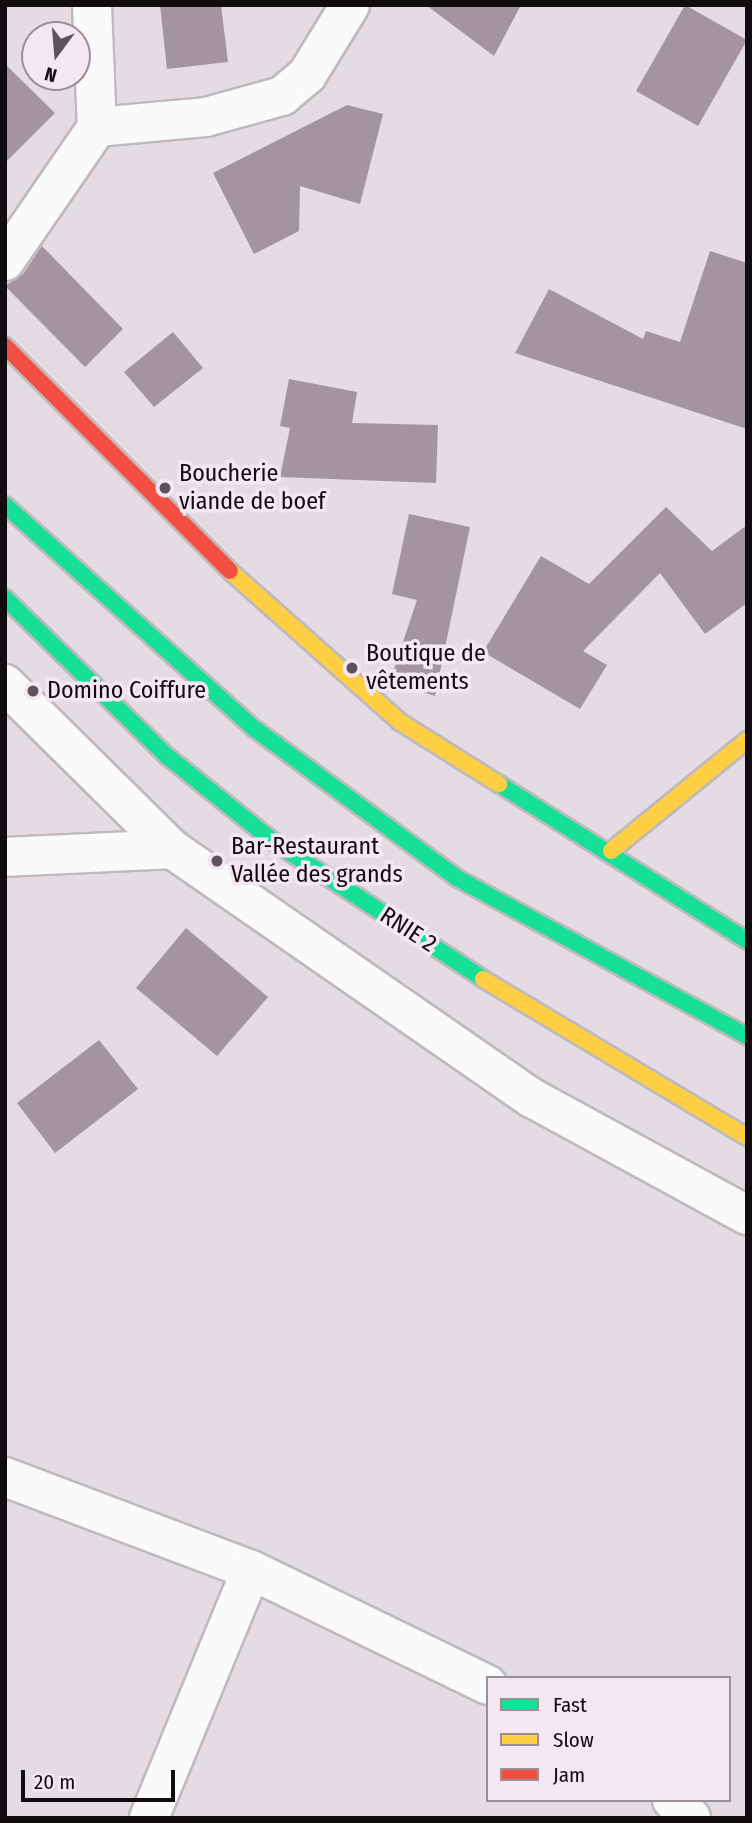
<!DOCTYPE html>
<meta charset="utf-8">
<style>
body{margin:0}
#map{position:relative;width:752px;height:1823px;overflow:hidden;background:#e4dce2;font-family:"Fira Sans Condensed",sans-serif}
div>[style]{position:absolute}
.building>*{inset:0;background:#a394a0}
.roads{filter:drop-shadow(2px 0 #bfb9bd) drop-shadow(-2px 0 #bfb9bd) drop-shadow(0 2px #bfb9bd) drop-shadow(0 -2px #bfb9bd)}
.street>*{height:38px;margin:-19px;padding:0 19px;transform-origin:19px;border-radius:19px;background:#fbfafb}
.fast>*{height:16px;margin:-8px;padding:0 8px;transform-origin:8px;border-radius:8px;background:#16e098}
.slow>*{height:16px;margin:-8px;padding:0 8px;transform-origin:8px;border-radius:8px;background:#ffcf43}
.jam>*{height:16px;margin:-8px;padding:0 8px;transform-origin:8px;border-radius:8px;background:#f24e42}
.dots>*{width:19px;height:19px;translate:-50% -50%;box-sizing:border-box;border:4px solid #f5e7f1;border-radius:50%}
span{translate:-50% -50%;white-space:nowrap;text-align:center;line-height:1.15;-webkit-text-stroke:7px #f5e7f1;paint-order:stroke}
.poi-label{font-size:24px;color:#110c10}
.left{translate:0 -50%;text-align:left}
.street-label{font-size:24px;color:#110c10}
.frame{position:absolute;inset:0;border:7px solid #110c10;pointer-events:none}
.legend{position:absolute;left:486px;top:1676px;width:245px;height:126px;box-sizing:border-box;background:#f5e7f1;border:2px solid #9a8f97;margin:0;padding:9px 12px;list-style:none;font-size:21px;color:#110c10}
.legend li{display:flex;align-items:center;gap:14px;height:35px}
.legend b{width:35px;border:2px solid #9a8f97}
.north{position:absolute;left:21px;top:21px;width:70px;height:70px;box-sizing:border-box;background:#f5e7f1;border:2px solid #9a8f97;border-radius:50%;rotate:196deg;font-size:19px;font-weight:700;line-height:28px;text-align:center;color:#110c10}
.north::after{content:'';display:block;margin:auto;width:24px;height:32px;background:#5b555a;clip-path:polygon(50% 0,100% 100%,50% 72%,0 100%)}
.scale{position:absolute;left:21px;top:1770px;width:154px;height:32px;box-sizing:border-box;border:4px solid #110c10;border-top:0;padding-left:9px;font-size:21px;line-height:24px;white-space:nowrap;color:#110c10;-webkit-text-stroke:5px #f5e7f1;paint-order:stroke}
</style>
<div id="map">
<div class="building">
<i style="clip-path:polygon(160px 5px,221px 5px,228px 62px,167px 69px)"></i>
<i style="clip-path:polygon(426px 5px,521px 5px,494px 56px)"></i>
<i style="clip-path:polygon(685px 5px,747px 40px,698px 126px,636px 91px)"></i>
<i style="clip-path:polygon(5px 64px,55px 113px,5px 163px)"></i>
<i style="clip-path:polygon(347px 105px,383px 114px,360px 204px,300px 186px,299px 231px,254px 254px,213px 173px)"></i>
<i style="clip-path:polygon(42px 246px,123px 329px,85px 367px,5px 286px,23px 274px)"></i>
<i style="clip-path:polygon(710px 251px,747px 263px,747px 429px,515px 353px,549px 289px,643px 339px,646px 331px,680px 342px)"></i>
<i style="clip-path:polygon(173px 332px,203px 368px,154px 407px,124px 372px)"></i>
<i style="clip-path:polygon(289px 379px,357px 392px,352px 423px,438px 425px,436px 483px,280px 477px,290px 428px,280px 426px)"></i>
<i style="clip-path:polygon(666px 507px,712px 551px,747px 525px,747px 603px,705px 634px,660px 573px,583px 651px,607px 665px,580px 709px,483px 652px,541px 556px,589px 584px)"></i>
<i style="clip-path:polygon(409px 514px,470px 527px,435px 696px,390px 681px,417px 600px,392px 594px)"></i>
<i style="clip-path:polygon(186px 928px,268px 997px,217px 1056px,136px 988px)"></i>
<i style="clip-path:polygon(99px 1040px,138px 1089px,55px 1153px,17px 1103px)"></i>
</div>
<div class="roads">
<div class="street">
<i style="left:92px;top:5px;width:122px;rotate:87.7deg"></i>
<i style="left:5px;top:261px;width:163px;rotate:-55.5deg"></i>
<i style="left:97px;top:127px;width:109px;rotate:-5.2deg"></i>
<i style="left:206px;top:117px;width:79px;rotate:-15.4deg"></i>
<i style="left:282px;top:96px;width:33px;rotate:-40deg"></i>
<i style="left:307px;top:75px;width:82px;rotate:-58.4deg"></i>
<i style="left:5px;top:684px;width:235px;rotate:44.7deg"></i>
<i style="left:172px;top:849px;width:438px;rotate:34.7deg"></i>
<i style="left:532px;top:1098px;width:245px;rotate:28.6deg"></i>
<i style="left:5px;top:857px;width:167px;rotate:-2.7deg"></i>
<i style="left:5px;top:1477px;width:263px;rotate:20.7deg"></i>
<i style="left:251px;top:1570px;width:263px;rotate:25.9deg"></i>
<i style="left:672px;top:1800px;width:26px;rotate:43deg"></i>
<i style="left:149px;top:1818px;width:268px;rotate:-67.6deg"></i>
</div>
<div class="fast">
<i style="left:5px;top:505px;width:336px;rotate:41.9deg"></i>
<i style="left:255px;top:729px;width:251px;rotate:36.4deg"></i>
<i style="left:457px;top:878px;width:330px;rotate:28.6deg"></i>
<i style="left:5px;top:598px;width:226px;rotate:44.3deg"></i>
<i style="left:167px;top:756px;width:137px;rotate:38.8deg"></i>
<i style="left:274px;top:842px;width:250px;rotate:33.2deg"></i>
<i style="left:499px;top:784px;width:294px;rotate:32.3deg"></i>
</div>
<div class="slow">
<i style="left:230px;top:571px;width:227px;rotate:41.6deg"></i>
<i style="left:400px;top:722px;width:117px;rotate:32.1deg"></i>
<i style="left:611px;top:851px;width:176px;rotate:-39.2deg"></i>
<i style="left:483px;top:979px;width:308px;rotate:30.9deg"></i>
</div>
<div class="jam">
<i style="left:5px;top:346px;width:318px;rotate:45deg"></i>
</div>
</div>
<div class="dots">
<i style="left:165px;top:488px;background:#5b555a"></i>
<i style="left:352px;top:668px;background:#5b555a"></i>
<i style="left:33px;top:691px;background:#5b555a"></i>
<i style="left:217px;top:861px;background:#5b555a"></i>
</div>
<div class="poi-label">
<span class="left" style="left:179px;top:488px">Boucherie<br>viande de boef</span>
<span class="left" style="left:366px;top:668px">Boutique de<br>vêtements</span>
<span class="left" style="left:47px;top:691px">Domino Coiffure</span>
<span class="left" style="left:231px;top:861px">Bar-Restaurant<br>Vallée des grands</span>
</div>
<div class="street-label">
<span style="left:408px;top:930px;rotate:33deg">RNIE 2</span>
</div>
<div class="frame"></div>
<ul class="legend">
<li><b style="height:9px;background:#16e098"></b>Fast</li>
<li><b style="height:9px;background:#ffcf43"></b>Slow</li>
<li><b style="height:9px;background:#f24e42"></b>Jam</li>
</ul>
<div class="north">N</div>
<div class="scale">20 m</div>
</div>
